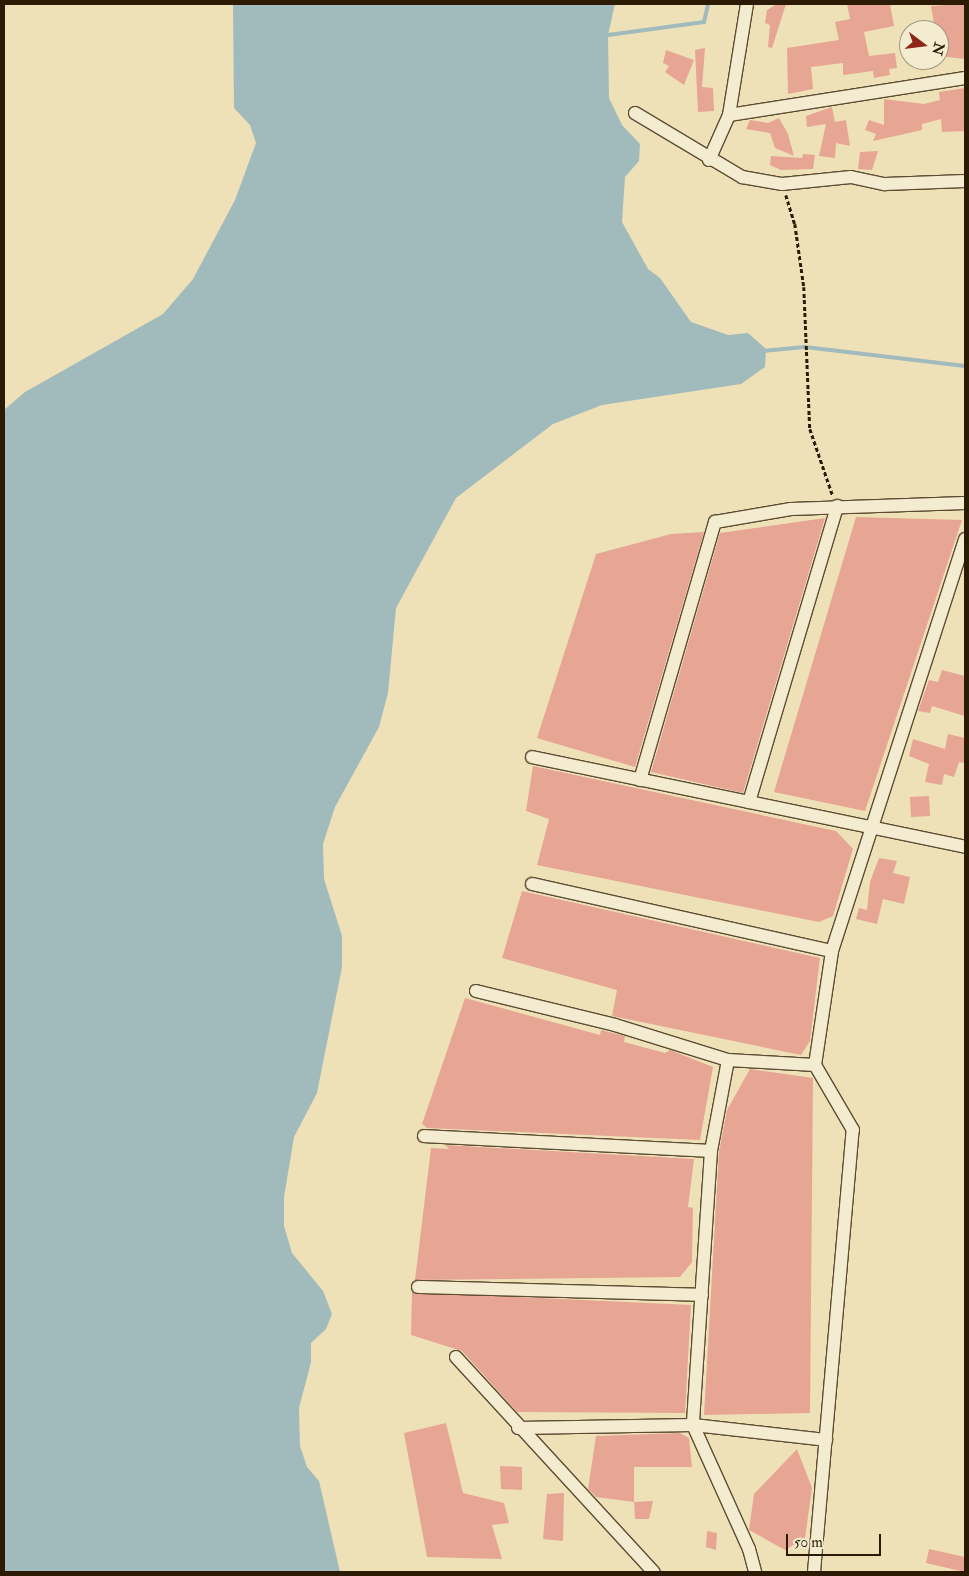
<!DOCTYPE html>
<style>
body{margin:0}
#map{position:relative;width:969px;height:1576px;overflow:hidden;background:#eee1b8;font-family:"IM FELL Double Pica",serif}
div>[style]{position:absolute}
.water>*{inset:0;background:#a1babc}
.stream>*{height:4px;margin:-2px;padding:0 2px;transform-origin:2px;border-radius:2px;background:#a1babc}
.building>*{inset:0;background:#e7a594}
.path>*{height:2.5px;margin-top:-1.25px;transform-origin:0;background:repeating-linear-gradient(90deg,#2d1a05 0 4px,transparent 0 6.5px)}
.roads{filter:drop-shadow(1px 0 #5d4c32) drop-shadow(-1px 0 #5d4c32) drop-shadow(0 1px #5d4c32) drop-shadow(0 -1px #5d4c32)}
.minor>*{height:12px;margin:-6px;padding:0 6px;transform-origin:6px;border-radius:6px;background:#f4ecd1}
span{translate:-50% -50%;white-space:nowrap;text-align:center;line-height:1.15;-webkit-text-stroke:4px #f4ecd1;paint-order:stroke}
.frame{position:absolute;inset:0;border:5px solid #2d1a05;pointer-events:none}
.north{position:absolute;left:899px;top:20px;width:50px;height:50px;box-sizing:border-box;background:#f4ecd1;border:1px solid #a4987f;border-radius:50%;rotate:105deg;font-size:14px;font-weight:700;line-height:20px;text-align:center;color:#2d1a05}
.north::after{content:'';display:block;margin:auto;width:18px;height:22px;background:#8f2418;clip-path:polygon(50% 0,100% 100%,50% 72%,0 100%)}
.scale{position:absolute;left:786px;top:1534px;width:95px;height:22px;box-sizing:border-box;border:2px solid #2d1a05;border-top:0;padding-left:6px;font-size:15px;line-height:18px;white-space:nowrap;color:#2d1a05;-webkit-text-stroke:4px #f4ecd1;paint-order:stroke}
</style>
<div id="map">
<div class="water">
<i style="clip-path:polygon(233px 4px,615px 4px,608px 35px,609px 98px,622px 125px,640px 144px,639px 161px,625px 177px,622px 222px,648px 269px,660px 278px,691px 322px,728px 335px,748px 333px,766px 349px,765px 367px,741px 384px,602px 405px,553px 424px,456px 498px,396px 608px,388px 693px,379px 727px,335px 807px,323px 844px,324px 879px,342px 936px,342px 967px,317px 1093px,294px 1137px,284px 1197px,284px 1226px,292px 1253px,323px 1291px,332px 1314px,326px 1329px,311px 1343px,311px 1362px,299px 1408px,300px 1446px,307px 1467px,319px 1481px,340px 1572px,4px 1572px,4px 410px,25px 392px,163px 314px,193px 279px,235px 200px,256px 143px,250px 125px,234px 108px)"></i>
</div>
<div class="stream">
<i style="left:608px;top:35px;width:97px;rotate:-7.7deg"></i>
<i style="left:704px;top:22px;width:18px;rotate:-77deg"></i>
<i style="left:762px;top:351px;width:43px;rotate:-5.3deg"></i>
<i style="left:805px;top:347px;width:161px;rotate:6.8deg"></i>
</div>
<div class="building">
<i style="clip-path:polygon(777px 4px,786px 4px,772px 48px,768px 47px,770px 25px,765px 23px,767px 10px)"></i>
<i style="clip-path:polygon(847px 4px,890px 4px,894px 26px,864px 32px,869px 56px,895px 53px,897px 68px,889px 69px,890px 75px,874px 78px,873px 71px,843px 75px,843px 63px,811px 67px,813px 89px,788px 94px,787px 48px,839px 40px,835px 22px,850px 19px)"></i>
<i style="clip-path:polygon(965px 4px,965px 59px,939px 56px,939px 30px,935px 30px,931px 6px)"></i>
<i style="clip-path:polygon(705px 48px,702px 87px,713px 88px,714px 111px,698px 112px,695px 50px)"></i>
<i style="clip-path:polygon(666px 50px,694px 60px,684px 85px,665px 72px,669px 66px,663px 63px)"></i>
<i style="clip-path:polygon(965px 88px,965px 131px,942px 132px,941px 119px,922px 124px,922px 130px,873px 141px,876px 134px,865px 130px,869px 120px,884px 125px,884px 99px,924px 104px,940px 100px,939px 92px)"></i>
<i style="clip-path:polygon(832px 107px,835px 122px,846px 120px,850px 146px,836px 143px,835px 158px,819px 156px,826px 124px,807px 127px,806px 116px)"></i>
<i style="clip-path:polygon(779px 118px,788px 134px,794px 156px,775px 148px,770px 133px,746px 129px,750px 120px,768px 123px)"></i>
<i style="clip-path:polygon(878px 151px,872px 170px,858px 169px,860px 152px)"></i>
<i style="clip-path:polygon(803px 154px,815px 155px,813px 169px,781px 170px,770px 165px,771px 156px,802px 158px)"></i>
<i style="clip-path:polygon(856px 517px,962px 520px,865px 811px,774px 792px)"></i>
<i style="clip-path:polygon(825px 518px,743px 793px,651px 772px,720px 533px)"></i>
<i style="clip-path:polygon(704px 532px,635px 767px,537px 738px,596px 554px,671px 534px)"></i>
<i style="clip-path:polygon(942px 670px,965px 676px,965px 716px,932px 706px,930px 713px,918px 711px,929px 680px,938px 682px)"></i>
<i style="clip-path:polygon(948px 734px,965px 738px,965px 763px,959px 762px,954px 777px,944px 774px,942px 785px,925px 782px,929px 764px,909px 756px,913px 739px,945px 749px)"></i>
<i style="clip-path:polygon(533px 766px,836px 831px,853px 849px,833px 916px,819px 922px,537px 865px,549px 819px,526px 811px)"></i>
<i style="clip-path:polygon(929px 796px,930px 816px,911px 817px,910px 797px)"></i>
<i style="clip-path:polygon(879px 858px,897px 861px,893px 873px,910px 877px,904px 904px,883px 899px,877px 924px,856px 919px,859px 908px,867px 910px,870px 882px)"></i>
<i style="clip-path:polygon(522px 891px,820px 958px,810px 1041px,801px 1055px,612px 1016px,617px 990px,502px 958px)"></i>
<i style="clip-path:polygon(465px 998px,600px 1035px,601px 1030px,625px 1036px,624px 1042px,665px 1053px,670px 1050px,713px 1067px,700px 1140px,427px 1128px,422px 1124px)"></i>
<i style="clip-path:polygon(750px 1069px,813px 1078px,810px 1413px,704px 1415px,719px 1152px,727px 1110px)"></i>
<i style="clip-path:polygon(445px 1145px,694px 1159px,688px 1207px,693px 1208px,692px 1262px,680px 1277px,415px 1280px,431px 1148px,449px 1149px)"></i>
<i style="clip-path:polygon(412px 1292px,691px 1305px,685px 1413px,517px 1412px,462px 1351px,411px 1335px)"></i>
<i style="clip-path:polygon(446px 1423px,463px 1493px,504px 1503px,509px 1523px,492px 1525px,502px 1559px,427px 1557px,404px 1433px)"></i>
<i style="clip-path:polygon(680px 1433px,689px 1438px,692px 1467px,634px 1467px,634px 1502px,596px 1497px,588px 1489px,596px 1436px)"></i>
<i style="clip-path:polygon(797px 1449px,812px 1488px,805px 1538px,785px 1550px,749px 1530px,754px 1494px)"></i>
<i style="clip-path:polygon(500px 1466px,522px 1467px,522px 1490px,501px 1489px)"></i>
<i style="clip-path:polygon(564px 1493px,563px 1541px,543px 1539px,547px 1494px)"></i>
<i style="clip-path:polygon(653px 1501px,649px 1519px,635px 1519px,634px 1502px)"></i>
<i style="clip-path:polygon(707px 1531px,717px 1533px,716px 1550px,706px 1547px)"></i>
<i style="clip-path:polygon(929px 1549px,965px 1557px,965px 1572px,926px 1563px)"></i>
</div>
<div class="path">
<i style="left:786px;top:195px;width:30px;rotate:73deg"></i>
<i style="left:795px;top:224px;width:64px;rotate:81.9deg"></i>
<i style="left:804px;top:287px;width:142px;rotate:87.6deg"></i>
<i style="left:810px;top:429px;width:71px;rotate:71.1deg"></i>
</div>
<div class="roads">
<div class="minor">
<i style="left:635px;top:113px;width:125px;rotate:30.9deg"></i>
<i style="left:742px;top:177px;width:41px;rotate:9.9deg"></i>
<i style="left:782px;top:184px;width:69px;rotate:-5.8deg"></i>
<i style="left:851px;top:177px;width:35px;rotate:12deg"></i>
<i style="left:885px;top:184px;width:80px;rotate:-2.1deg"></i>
<i style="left:729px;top:115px;width:239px;rotate:-8.9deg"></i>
<i style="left:709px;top:160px;width:49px;rotate:-66deg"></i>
<i style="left:729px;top:115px;width:112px;rotate:-80.8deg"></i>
<i style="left:532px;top:757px;width:442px;rotate:11.7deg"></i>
<i style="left:640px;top:780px;width:269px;rotate:-73.8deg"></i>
<i style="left:715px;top:522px;width:77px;rotate:-9.7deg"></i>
<i style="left:791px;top:509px;width:174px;rotate:-2deg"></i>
<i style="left:749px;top:802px;width:309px;rotate:-73.4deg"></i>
<i style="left:532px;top:884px;width:307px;rotate:12.6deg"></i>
<i style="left:476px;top:991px;width:143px;rotate:13.7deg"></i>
<i style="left:615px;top:1025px;width:118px;rotate:17.2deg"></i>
<i style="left:728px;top:1060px;width:87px;rotate:3.3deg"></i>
<i style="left:728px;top:1060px;width:93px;rotate:100.6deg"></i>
<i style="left:711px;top:1151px;width:275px;rotate:93.8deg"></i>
<i style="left:693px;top:1425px;width:136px;rotate:65.7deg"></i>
<i style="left:749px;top:1549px;width:24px;rotate:75deg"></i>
<i style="left:424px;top:1136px;width:287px;rotate:3deg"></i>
<i style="left:418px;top:1287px;width:284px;rotate:1.6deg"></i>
<i style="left:456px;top:1357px;width:292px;rotate:47.4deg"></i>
<i style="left:518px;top:1428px;width:175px;rotate:-1deg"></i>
<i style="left:693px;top:1425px;width:134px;rotate:6.4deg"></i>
<i style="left:814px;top:1572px;width:444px;rotate:-85deg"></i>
<i style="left:853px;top:1130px;width:75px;rotate:-120.3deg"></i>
<i style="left:815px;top:1065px;width:115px;rotate:-81.5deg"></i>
<i style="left:832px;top:951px;width:433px;rotate:-72.1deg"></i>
</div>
</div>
<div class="frame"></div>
<div class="north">N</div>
<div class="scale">50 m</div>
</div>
